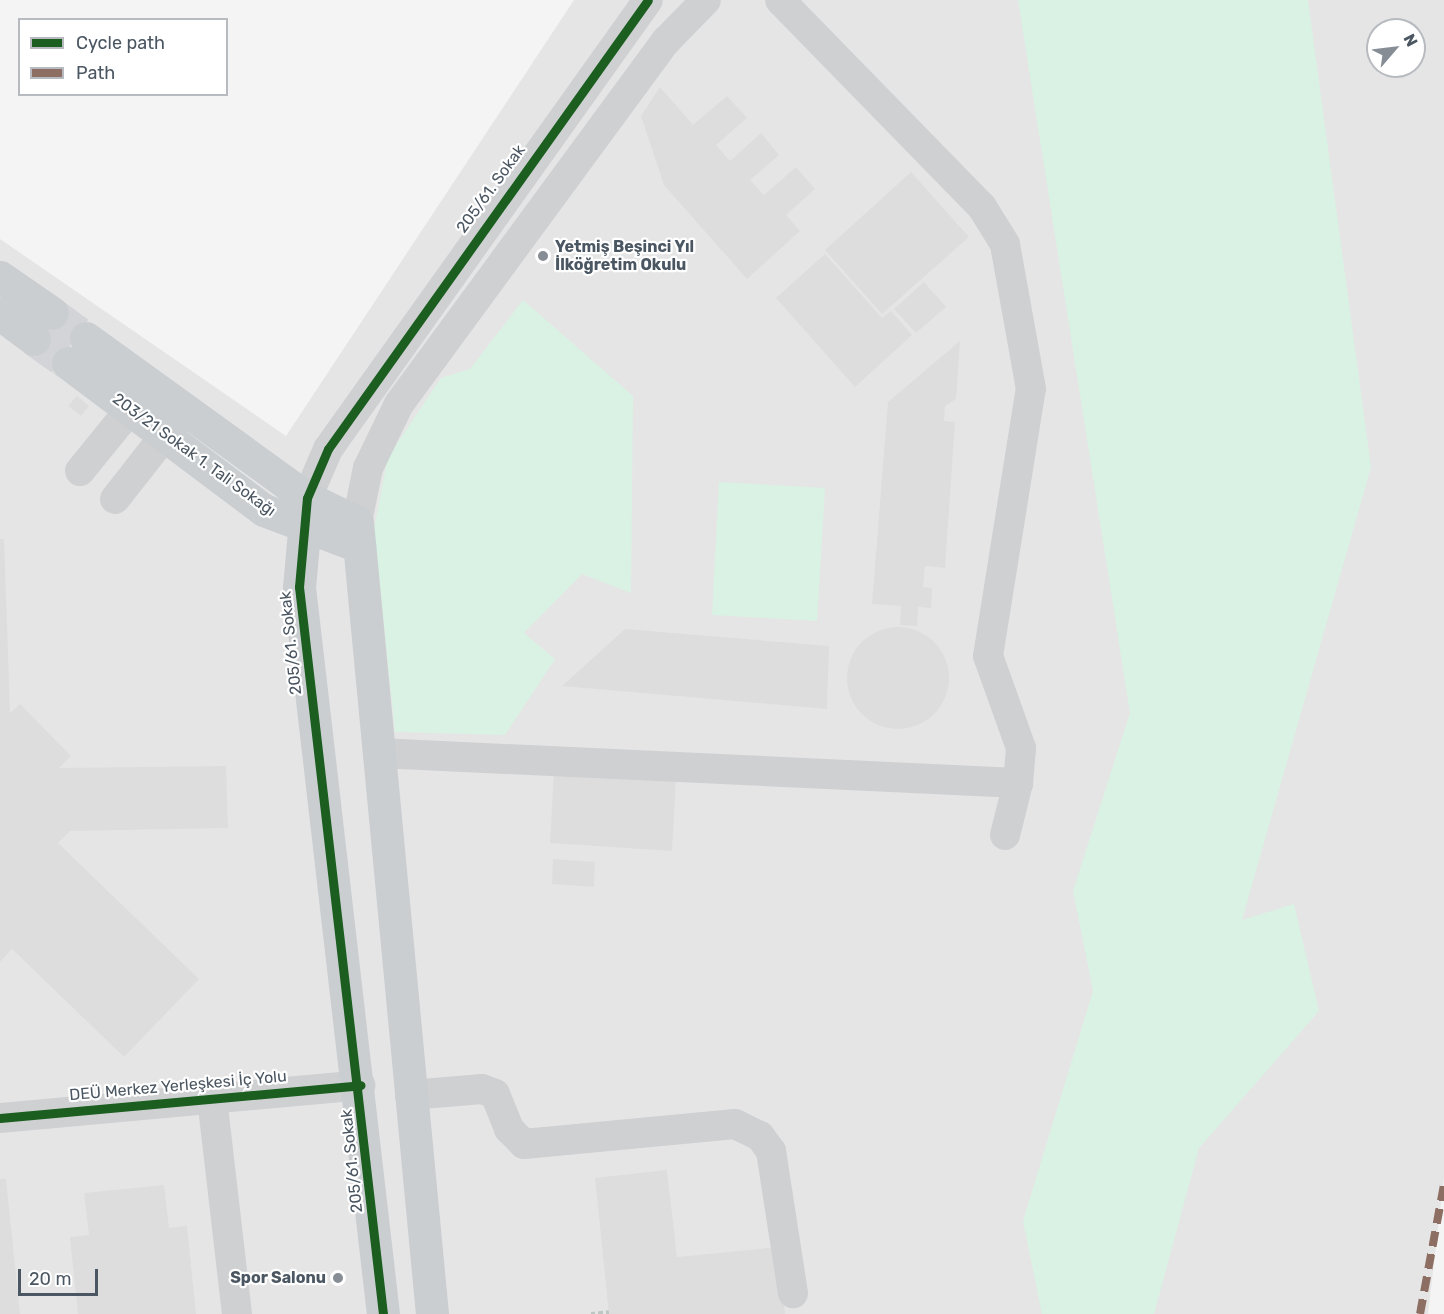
<!DOCTYPE html>
<meta charset="utf-8">
<style>
body{margin:0}
#map{position:relative;width:1444px;height:1314px;overflow:hidden;background:#f4f4f4;font-family:Rubik,sans-serif}
div>[style]{position:absolute}
.education>*{inset:0;background:#e6e5e6}
.green>*{inset:0;background:#d9f2e3}
.building>*{inset:0;background:#ddddde}
.round{border-radius:50%}
.major-tunnel>*{height:33px;margin-top:-16.5px;transform-origin:0;background:repeating-linear-gradient(90deg,#d2d4d7 0 33px,transparent 0 49px)}
.path>*{height:4px;margin-top:-2px;transform-origin:0;background:repeating-linear-gradient(90deg,#bcc7c4 0 4.5px,transparent 0 7.5px)}
.minor>*{height:30px;margin:-15px;padding:0 15px;transform-origin:15px;border-radius:15px;background:#ced0d2}
.major>*{height:33px;margin:-16.5px;padding:0 16.5px;transform-origin:16.5px;border-radius:16.5px;background:#caced1}
.quiet>*{height:8px;margin-top:-4px;transform-origin:0;background:repeating-linear-gradient(90deg,#8d6e63 0 15px,transparent 0 23px)}
.cycleway>*{height:9px;margin:-4.5px;padding:0 4.5px;transform-origin:4.5px;border-radius:4.5px;background:#1b5e20}
.dots>*{width:16px;height:16px;translate:-50% -50%;box-sizing:border-box;border:3px solid #fff;border-radius:50%}
span{translate:-50% -50%;white-space:nowrap;text-align:center;line-height:1.15;-webkit-text-stroke:4.5px #fff;paint-order:stroke}
.street-label{font-size:16px;color:#4a5661}
.poi-label{font-size:16px;color:#4a5661;font-weight:700}
.left{translate:0 -50%;text-align:left}
.right{translate:-100% -50%;text-align:right}
.legend{position:absolute;left:18px;top:18px;width:210px;height:78px;box-sizing:border-box;background:#fff;border:2px solid #b7bbc0;margin:0;padding:8px 10px;list-style:none;font-size:18px;color:#4a5661}
.legend li{display:flex;align-items:center;gap:12px;height:30px}
.legend b{width:30px;border:2px solid #b7bbc0}
.north{position:absolute;left:1366px;top:18px;width:60px;height:60px;box-sizing:border-box;background:#fff;border:2px solid #b7bbc0;border-radius:50%;rotate:62deg;font-size:16px;font-weight:700;line-height:24px;text-align:center;color:#4a5661}
.north::after{content:'';display:block;margin:auto;width:21px;height:27px;background:#868d94;clip-path:polygon(50% 0,100% 100%,50% 72%,0 100%)}
.scale{position:absolute;left:18px;top:1269px;width:80px;height:27px;box-sizing:border-box;border:3px solid #4a5661;border-top:0;padding-left:8px;font-size:18px;line-height:21px;white-space:nowrap;color:#4a5661;-webkit-text-stroke:4px #fff;paint-order:stroke}
</style>
<div id="map">
<div class="education">
<i style="clip-path:polygon(evenodd,574px 0,1444px 0,1444px 1177px,1428px 1314px,0 1314px,0 239px,286px 436px,574px 0,1378px 30px,1414px 30px,1414px 66px,1378px 66px,1378px 30px)"></i>
</div>
<div class="green">
<i style="clip-path:polygon(1018px 0,1308px 0,1371px 467px,1242px 920px,1294px 904px,1319px 1011px,1199px 1148px,1154px 1314px,1042px 1314px,1023px 1221px,1093px 991px,1073px 891px,1130px 713px)"></i>
<i style="clip-path:polygon(523px 300px,633px 396px,631px 593px,582px 574px,524px 633px,555px 659px,505px 735px,395px 732px,374px 529px,388px 457px,441px 378px,470px 369px)"></i>
<i style="clip-path:polygon(719px 482px,825px 488px,817px 621px,712px 615px)"></i>
</div>
<div class="building">
<i style="clip-path:polygon(660px 87px,693px 125px,727px 96px,747px 118px,716px 145px,730px 161px,761px 133px,779px 155px,750px 180px,764px 195px,796px 167px,815px 189px,786px 215px,800px 231px,747px 279px,664px 185px,641px 116px)"></i>
<i style="clip-path:polygon(911px 172px,969px 237px,882px 314px,825px 250px)"></i>
<i style="clip-path:polygon(825px 254px,882px 318px,891px 311px,912px 335px,855px 387px,776px 298px)"></i>
<i style="clip-path:polygon(924px 282px,946px 307px,916px 333px,894px 309px)"></i>
<i style="clip-path:polygon(58px 305px,92px 329px,58px 377px,24px 353px)"></i>
<i style="clip-path:polygon(960px 341px,956px 399px,945px 406px,944px 421px,955px 422px,945px 568px,925px 566px,923px 587px,932px 588px,931px 608px,918px 607px,917px 626px,900px 625px,901px 606px,872px 604px,888px 402px)"></i>
<i style="clip-path:polygon(77px 396px,89px 406px,81px 416px,68px 406px)"></i>
<i style="clip-path:polygon(0 539px,4px 539px,10px 713px,20px 704px,71px 756px,59px 768px,226px 766px,228px 828px,70px 831px,58px 843px,199px 979px,124px 1057px,12px 949px,0 962px)"></i>
<i class="round" style="left:847px;top:627px;width:102px;height:102px"></i>
<i style="clip-path:polygon(625px 629px,829px 646px,827px 709px,562px 686px)"></i>
<i style="clip-path:polygon(554px 771px,676px 779px,672px 851px,550px 843px)"></i>
<i style="clip-path:polygon(553px 859px,595px 862px,594px 887px,552px 884px)"></i>
<i style="clip-path:polygon(667px 1170px,677px 1257px,778px 1247px,785px 1314px,609px 1314px,595px 1178px)"></i>
<i style="clip-path:polygon(0 1179px,6px 1179px,20px 1314px,0 1314px)"></i>
<i style="clip-path:polygon(164px 1185px,169px 1228px,187px 1226px,196px 1314px,78px 1314px,70px 1237px,89px 1235px,84px 1193px)"></i>
</div>
<div class="major-tunnel">
<i style="left:52px;top:313px;width:42px;rotate:36.3deg"></i>
<i style="left:34px;top:339px;width:42px;rotate:35.2deg"></i>
</div>
<div class="path">
<i style="left:591px;top:1314px;width:18px;rotate:-6deg"></i>
</div>
<div class="minor">
<i style="left:80px;top:471px;width:103px;rotate:-50.9deg"></i>
<i style="left:307px;top:498px;width:53px;rotate:-66.8deg"></i>
<i style="left:328px;top:449px;width:551px;rotate:-54.52deg"></i>
<i style="left:115px;top:499px;width:105px;rotate:-51.9deg"></i>
<i style="left:357px;top:522px;width:55px;rotate:-78.5deg"></i>
<i style="left:368px;top:468px;width:71px;rotate:-64.2deg"></i>
<i style="left:399px;top:404px;width:451px;rotate:-53.7deg"></i>
<i style="left:666px;top:41px;width:57px;rotate:-45.7deg"></i>
<i style="left:379px;top:753px;width:640px;rotate:2.69deg"></i>
<i style="left:1018px;top:783px;width:35px;rotate:-85deg"></i>
<i style="left:1021px;top:748px;width:98px;rotate:-109.7deg"></i>
<i style="left:988px;top:656px;width:270px;rotate:-80.9deg"></i>
<i style="left:1031px;top:389px;width:147px;rotate:-100.2deg"></i>
<i style="left:1005px;top:244px;width:44px;rotate:-121.9deg"></i>
<i style="left:982px;top:207px;width:289px;rotate:-134.3deg"></i>
<i style="left:1005px;top:835px;width:54px;rotate:-76deg"></i>
<i style="left:410px;top:1095px;width:72px;rotate:-4.8deg"></i>
<i style="left:482px;top:1089px;width:14px;rotate:21deg"></i>
<i style="left:495px;top:1094px;width:38px;rotate:68deg"></i>
<i style="left:509px;top:1129px;width:21px;rotate:45deg"></i>
<i style="left:524px;top:1144px;width:212px;rotate:-5.4deg"></i>
<i style="left:735px;top:1124px;width:28px;rotate:26deg"></i>
<i style="left:760px;top:1136px;width:19px;rotate:54deg"></i>
<i style="left:771px;top:1151px;width:144px;rotate:81.2deg"></i>
<i style="left:212px;top:1098px;width:217px;rotate:83.4deg"></i>
<i style="left:0;top:1118px;width:362px;rotate:-5.2deg"></i>
</div>
<div class="major">
<i style="left:0;top:277px;width:63px;rotate:34.7deg"></i>
<i style="left:0;top:314px;width:42px;rotate:36.3deg"></i>
<i style="left:86px;top:338px;width:273px;rotate:35.9deg"></i>
<i style="left:307px;top:498px;width:55px;rotate:25.6deg"></i>
<i style="left:357px;top:522px;width:796px;rotate:84.59deg"></i>
<i style="left:68px;top:363px;width:245px;rotate:36.9deg"></i>
<i style="left:264px;top:510px;width:102px;rotate:20.8deg"></i>
<i style="left:307px;top:498px;width:89px;rotate:95.1deg"></i>
<i style="left:299px;top:587px;width:732px;rotate:83.41deg"></i>
</div>
<div class="quiet">
<i style="left:1420px;top:1314px;width:132px;rotate:-79.5deg"></i>
</div>
<div class="cycleway">
<i style="left:0;top:1118px;width:362px;rotate:-5.2deg"></i>
<i style="left:383px;top:1314px;width:732px;rotate:-96.59deg"></i>
<i style="left:299px;top:587px;width:89px;rotate:-84.9deg"></i>
<i style="left:307px;top:498px;width:53px;rotate:-66.8deg"></i>
<i style="left:328px;top:449px;width:551px;rotate:-54.52deg"></i>
</div>
<div class="dots">
<i style="left:543px;top:256px;background:#868d94"></i>
<i style="left:338px;top:1278px;background:#868d94"></i>
</div>
<div class="street-label">
<span style="left:491px;top:189px;rotate:-54deg">205/61. Sokak</span>
<span style="left:194px;top:455px;rotate:36deg">203/21 Sokak 1. Tali Sokağı</span>
<span style="left:291px;top:643px;rotate:-96deg">205/61. Sokak</span>
<span style="left:178px;top:1086px;rotate:-5deg">DEÜ Merkez Yerleşkesi İç Yolu</span>
<span style="left:352px;top:1161px;rotate:-96deg">205/61. Sokak</span>
</div>
<div class="poi-label">
<span class="left" style="left:555px;top:256px">Yetmiş Beşinci Yıl<br>İlköğretim Okulu</span>
<span class="right" style="left:326px;top:1278px">Spor Salonu</span>
</div>
<ul class="legend">
<li><b style="height:8px;background:#1b5e20"></b>Cycle path</li>
<li><b style="height:8px;background:#8d6e63"></b>Path</li>
</ul>
<div class="north">N</div>
<div class="scale">20 m</div>
</div>
